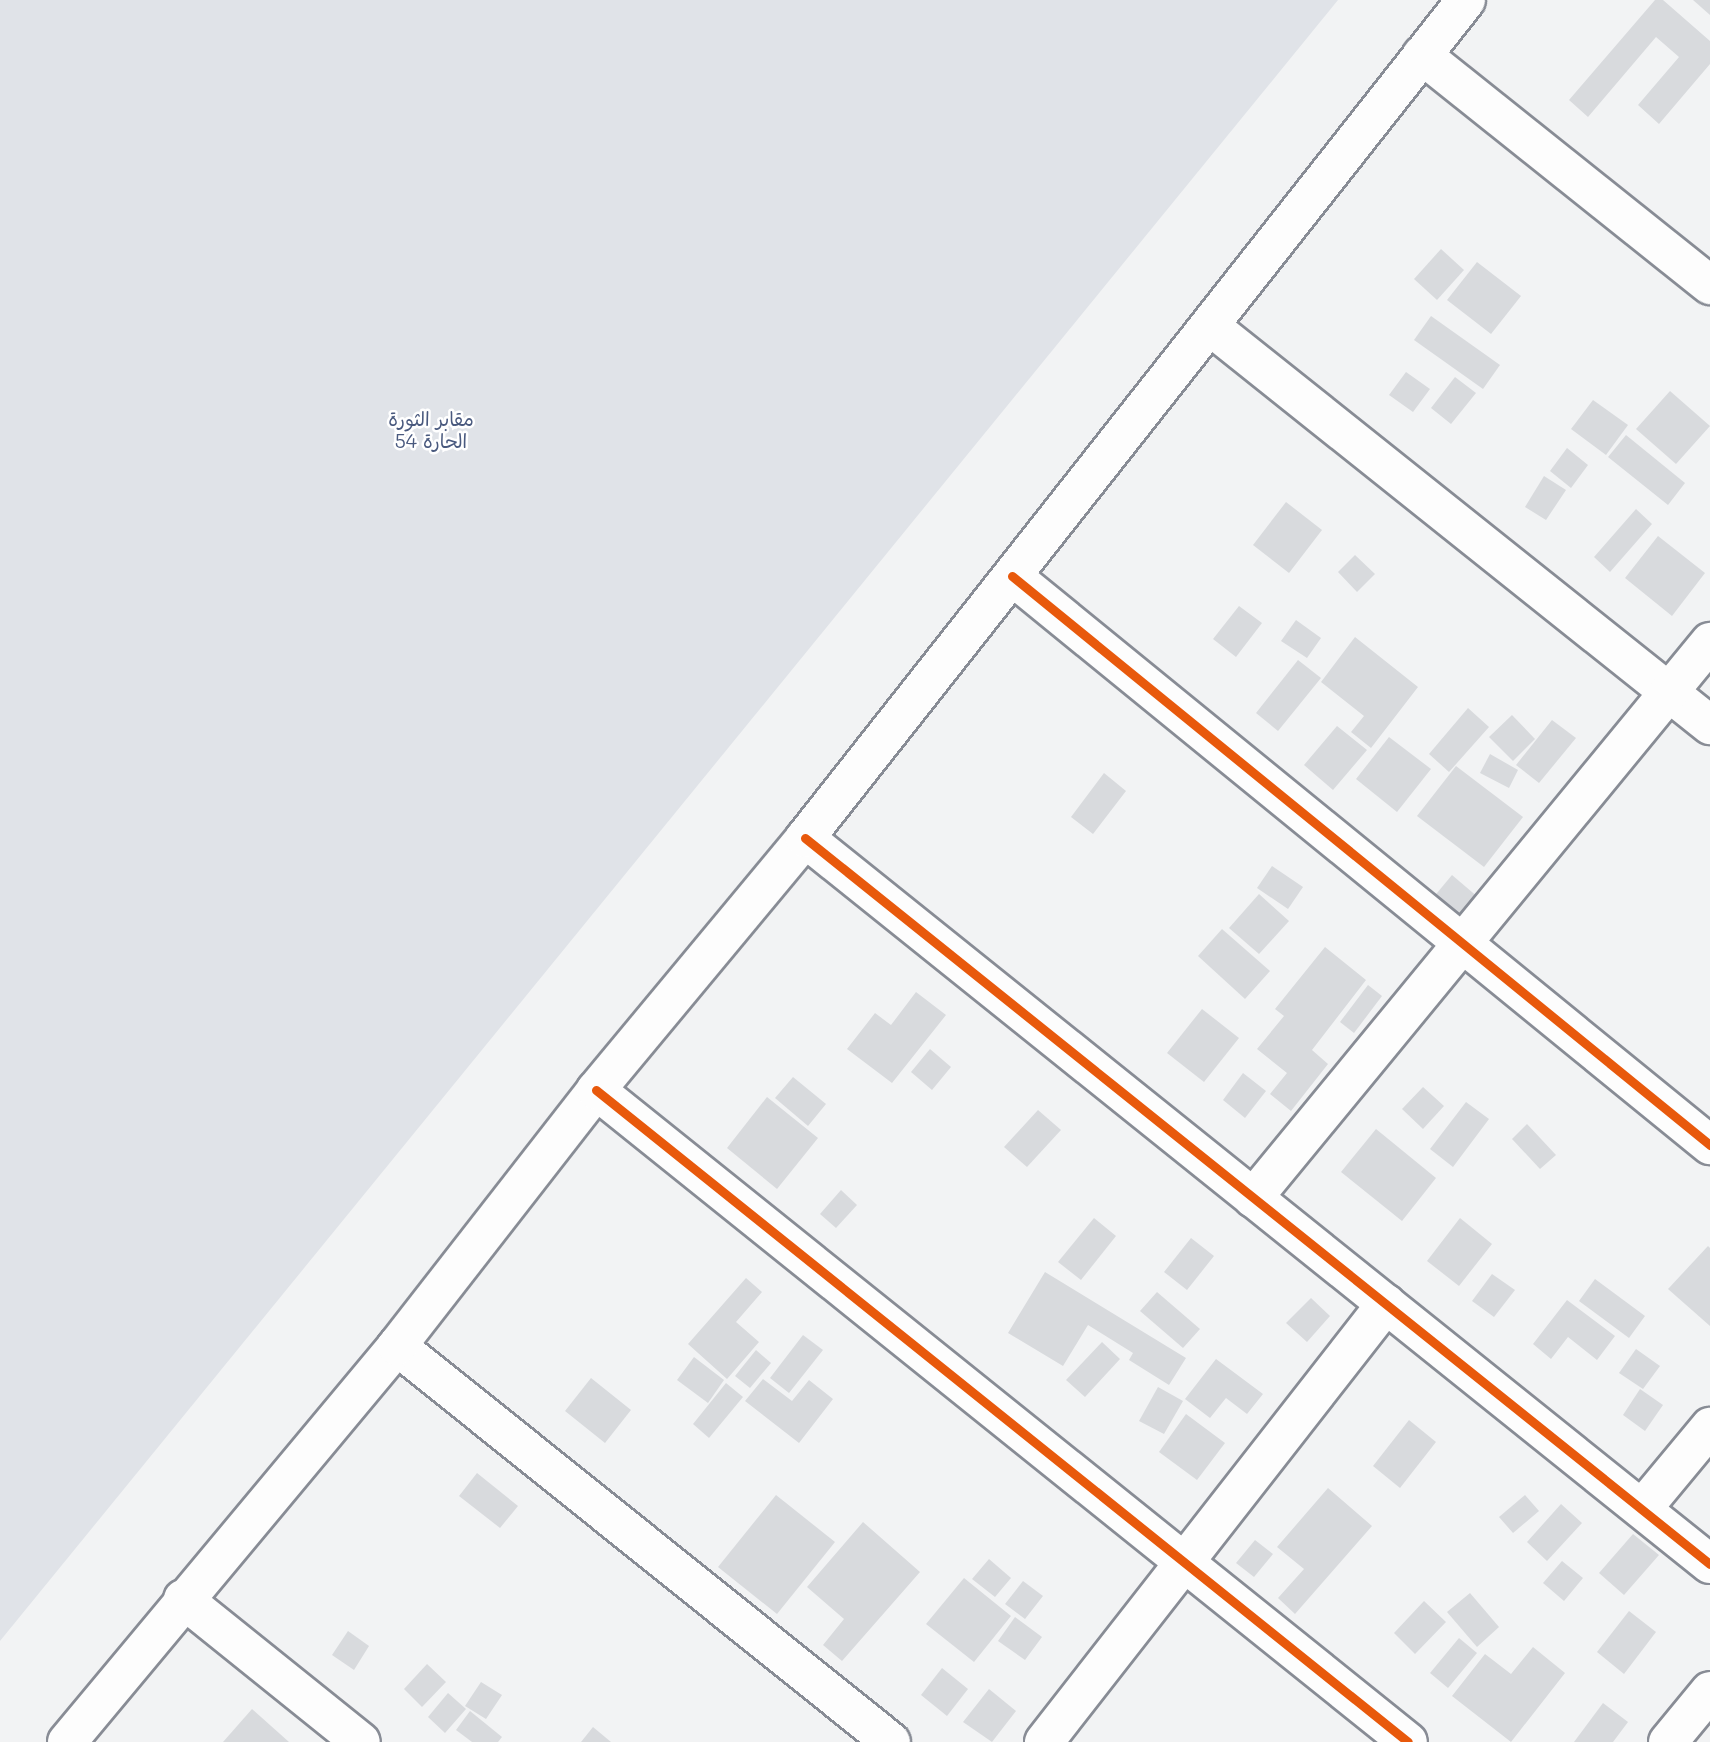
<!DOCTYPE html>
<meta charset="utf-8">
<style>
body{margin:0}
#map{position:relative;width:1710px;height:1742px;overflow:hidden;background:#f2f3f4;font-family:Mali,"Playpen Sans Arabic",sans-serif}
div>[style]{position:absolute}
.green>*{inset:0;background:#e0e3e8}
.building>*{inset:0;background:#d8dadd}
.roads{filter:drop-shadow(2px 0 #888c95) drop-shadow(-2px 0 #888c95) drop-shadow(0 2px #888c95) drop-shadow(0 -2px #888c95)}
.street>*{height:38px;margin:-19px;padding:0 19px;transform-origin:19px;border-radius:19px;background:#fdfdfd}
.secondary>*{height:38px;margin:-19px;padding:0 19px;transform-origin:19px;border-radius:19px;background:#fdfdfd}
.cycleway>*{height:9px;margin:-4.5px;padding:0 4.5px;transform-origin:4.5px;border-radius:4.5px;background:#e8590c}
span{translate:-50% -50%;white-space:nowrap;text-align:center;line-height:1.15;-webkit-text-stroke:5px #fff;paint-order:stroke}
.park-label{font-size:19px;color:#49597e}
</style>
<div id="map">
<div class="green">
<i style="clip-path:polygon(0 0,1338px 0,0 1641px)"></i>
</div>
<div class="building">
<i style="clip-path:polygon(1655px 0,1663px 0,1710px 41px,1710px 64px,1659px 124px,1638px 105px,1679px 57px,1656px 37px,1588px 117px,1569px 100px)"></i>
<i style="clip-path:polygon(1693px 0,1710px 0,1710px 15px)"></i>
<i style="clip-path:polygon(1441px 249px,1464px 270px,1437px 300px,1414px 279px)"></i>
<i style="clip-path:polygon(1477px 262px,1521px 296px,1491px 334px,1447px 300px)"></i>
<i style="clip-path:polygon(1431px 316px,1500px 365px,1483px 389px,1414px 340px)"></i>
<i style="clip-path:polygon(1406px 372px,1430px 389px,1413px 412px,1389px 395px)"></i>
<i style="clip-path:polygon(1455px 377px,1476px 393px,1451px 424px,1431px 408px)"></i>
<i style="clip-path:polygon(1670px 391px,1710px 426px,1676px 464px,1636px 429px)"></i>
<i style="clip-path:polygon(1593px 400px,1628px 425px,1606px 455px,1571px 429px)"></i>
<i style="clip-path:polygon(1626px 435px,1685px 483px,1668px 505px,1608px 457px)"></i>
<i style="clip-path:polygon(1567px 448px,1588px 465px,1571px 488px,1550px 471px)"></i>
<i style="clip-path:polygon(1544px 476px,1566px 490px,1546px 520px,1525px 507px)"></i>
<i style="clip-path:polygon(1286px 502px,1322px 530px,1289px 573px,1253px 545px)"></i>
<i style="clip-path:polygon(1636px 509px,1652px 524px,1610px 572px,1594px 557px)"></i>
<i style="clip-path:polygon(1658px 536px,1705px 573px,1672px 616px,1625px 578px)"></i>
<i style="clip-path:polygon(1355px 555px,1375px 574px,1357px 592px,1338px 572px)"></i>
<i style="clip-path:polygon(1239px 606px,1262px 623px,1236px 657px,1213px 639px)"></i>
<i style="clip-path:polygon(1296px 620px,1321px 638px,1307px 658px,1281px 641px)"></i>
<i style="clip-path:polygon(1355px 637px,1418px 687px,1371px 748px,1351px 732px,1364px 716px,1321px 682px)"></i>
<i style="clip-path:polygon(1298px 660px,1321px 678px,1278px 731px,1256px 713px)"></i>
<i style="clip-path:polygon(1468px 708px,1489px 727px,1449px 772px,1429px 754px)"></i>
<i style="clip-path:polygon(1512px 715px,1535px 739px,1513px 761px,1489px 737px)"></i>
<i style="clip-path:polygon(1552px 720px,1576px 738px,1539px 783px,1516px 765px)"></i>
<i style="clip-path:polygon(1337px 726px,1367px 750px,1333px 790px,1304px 765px)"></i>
<i style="clip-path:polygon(1389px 737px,1431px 769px,1397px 812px,1356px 779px)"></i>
<i style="clip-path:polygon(1490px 754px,1518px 770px,1509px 788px,1480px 773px)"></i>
<i style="clip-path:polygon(1456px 766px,1523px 817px,1484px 867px,1417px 816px)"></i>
<i style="clip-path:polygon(1104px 773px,1126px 791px,1093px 834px,1071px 817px)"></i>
<i style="clip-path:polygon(1272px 866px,1303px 887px,1288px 909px,1257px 888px)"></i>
<i style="clip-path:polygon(1452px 875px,1493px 910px,1468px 940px,1427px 905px)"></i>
<i style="clip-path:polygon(1259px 894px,1289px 921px,1259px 954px,1229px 928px)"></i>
<i style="clip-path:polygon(1222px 929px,1270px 971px,1245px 999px,1198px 956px)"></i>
<i style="clip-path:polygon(1325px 947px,1366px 980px,1312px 1050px,1328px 1064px,1291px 1111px,1270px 1094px,1287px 1073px,1257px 1049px,1284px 1016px,1275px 1009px)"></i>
<i style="clip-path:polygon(1368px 985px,1382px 996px,1354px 1033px,1340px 1022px)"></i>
<i style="clip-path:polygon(916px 992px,946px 1015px,892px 1083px,847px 1049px,875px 1013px,891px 1025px)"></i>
<i style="clip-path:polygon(1202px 1009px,1239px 1038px,1204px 1082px,1167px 1053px)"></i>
<i style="clip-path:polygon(930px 1049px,951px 1067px,932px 1090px,911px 1072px)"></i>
<i style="clip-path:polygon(1243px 1073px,1266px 1091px,1245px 1118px,1223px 1100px)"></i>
<i style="clip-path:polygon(793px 1077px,826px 1104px,808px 1126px,775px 1098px)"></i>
<i style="clip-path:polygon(1423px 1087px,1444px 1106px,1423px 1129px,1402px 1109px)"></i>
<i style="clip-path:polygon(767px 1097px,818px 1138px,777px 1189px,727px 1148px)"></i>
<i style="clip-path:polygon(1466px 1102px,1489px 1119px,1453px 1167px,1430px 1149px)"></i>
<i style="clip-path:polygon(1038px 1110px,1061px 1130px,1027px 1167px,1004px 1147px)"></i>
<i style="clip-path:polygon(1527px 1124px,1556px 1155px,1540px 1169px,1512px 1139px)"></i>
<i style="clip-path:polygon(1376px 1129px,1436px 1178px,1402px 1221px,1341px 1172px)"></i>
<i style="clip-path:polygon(841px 1190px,857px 1205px,836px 1228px,820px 1214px)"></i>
<i style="clip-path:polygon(1094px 1218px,1116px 1236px,1081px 1280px,1058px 1262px)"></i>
<i style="clip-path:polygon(1460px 1218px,1492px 1244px,1459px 1286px,1427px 1261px)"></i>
<i style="clip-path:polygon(1191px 1238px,1214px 1256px,1187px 1290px,1164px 1272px)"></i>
<i style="clip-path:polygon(1708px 1246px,1710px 1248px,1710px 1326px,1668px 1289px)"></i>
<i style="clip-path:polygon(1045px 1272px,1186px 1358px,1169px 1385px,1129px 1360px,1133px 1353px,1088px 1325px,1063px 1366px,1008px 1333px)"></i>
<i style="clip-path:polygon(1492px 1274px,1515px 1290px,1494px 1317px,1472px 1301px)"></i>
<i style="clip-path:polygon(746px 1278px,762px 1292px,736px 1322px,759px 1342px,727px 1379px,688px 1344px)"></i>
<i style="clip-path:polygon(1595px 1279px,1645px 1316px,1629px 1338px,1579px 1301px)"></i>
<i style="clip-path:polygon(1157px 1292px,1200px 1329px,1183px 1348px,1140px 1311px)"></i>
<i style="clip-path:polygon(1311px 1298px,1330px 1316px,1307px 1342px,1286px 1323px)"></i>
<i style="clip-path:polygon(1567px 1300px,1615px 1336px,1597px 1360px,1568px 1337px,1551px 1359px,1533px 1344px)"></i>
<i style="clip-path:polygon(803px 1335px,823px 1350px,789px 1393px,770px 1378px)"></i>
<i style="clip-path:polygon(1102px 1342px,1120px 1359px,1085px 1397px,1066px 1380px)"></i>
<i style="clip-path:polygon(1636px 1349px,1660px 1366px,1643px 1389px,1619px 1373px)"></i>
<i style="clip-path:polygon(756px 1350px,771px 1363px,750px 1388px,735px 1376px)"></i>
<i style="clip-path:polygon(694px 1357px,724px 1380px,708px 1403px,677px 1380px)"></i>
<i style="clip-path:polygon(1216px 1359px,1263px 1394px,1247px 1414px,1226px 1398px,1210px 1418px,1185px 1399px)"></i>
<i style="clip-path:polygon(591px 1378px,631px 1410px,605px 1443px,565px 1411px)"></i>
<i style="clip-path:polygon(763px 1379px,792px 1401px,809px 1380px,833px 1399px,799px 1443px,745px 1401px)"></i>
<i style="clip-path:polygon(726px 1383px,743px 1397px,709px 1438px,693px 1424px)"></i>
<i style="clip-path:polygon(1158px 1387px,1183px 1401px,1164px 1434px,1139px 1421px)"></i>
<i style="clip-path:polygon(1640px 1389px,1663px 1405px,1645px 1431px,1623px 1415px)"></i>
<i style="clip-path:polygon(1186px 1414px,1225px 1443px,1197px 1480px,1159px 1452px)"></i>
<i style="clip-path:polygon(1409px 1420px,1436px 1442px,1400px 1488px,1373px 1466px)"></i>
<i style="clip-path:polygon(477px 1473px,518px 1506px,500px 1528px,459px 1496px)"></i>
<i style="clip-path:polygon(1328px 1488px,1372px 1526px,1295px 1614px,1278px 1598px,1304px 1569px,1277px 1547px)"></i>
<i style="clip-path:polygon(776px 1495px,835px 1542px,777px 1614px,718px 1567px)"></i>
<i style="clip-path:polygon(1525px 1495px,1539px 1511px,1513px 1533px,1499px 1517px)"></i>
<i style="clip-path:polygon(1561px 1504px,1582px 1523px,1547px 1561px,1527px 1542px)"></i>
<i style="clip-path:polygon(863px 1522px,920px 1572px,842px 1661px,823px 1645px,844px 1619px,807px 1587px)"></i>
<i style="clip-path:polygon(1633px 1534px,1659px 1555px,1624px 1595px,1599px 1573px)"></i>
<i style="clip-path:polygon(1255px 1540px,1273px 1554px,1254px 1577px,1236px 1563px)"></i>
<i style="clip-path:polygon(989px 1559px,1011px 1578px,995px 1597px,972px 1579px)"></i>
<i style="clip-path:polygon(1562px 1561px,1583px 1578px,1564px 1601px,1543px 1583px)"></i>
<i style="clip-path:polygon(964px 1578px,1011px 1616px,974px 1662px,926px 1624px)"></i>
<i style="clip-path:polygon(1023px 1581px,1043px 1596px,1025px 1619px,1005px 1604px)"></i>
<i style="clip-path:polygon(1470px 1593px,1499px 1627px,1477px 1647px,1447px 1612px)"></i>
<i style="clip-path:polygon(1424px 1601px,1446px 1622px,1415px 1654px,1394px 1633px)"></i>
<i style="clip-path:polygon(1629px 1611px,1656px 1632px,1624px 1674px,1597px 1652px)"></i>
<i style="clip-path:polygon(1015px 1617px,1042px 1637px,1025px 1660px,998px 1641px)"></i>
<i style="clip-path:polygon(348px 1631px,369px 1646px,354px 1670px,332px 1655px)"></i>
<i style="clip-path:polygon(1459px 1638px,1477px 1653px,1448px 1688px,1430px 1673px)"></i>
<i style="clip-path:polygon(1533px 1647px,1565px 1673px,1511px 1742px,1452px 1696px,1485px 1654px,1511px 1674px)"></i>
<i style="clip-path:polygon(427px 1664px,446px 1682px,422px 1707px,404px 1689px)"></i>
<i style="clip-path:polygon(942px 1668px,968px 1689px,947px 1716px,921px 1695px)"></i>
<i style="clip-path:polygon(481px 1682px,502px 1695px,486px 1719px,465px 1706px)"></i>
<i style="clip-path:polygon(989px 1689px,1016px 1711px,992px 1742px,963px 1722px)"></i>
<i style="clip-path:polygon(448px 1693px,466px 1709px,445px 1733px,428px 1717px)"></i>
<i style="clip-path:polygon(1603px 1703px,1628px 1722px,1613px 1742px,1574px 1742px)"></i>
<i style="clip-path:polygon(252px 1709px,289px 1742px,223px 1742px)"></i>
<i style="clip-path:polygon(470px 1711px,502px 1737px,498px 1742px,472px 1742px,456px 1730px)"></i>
<i style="clip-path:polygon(593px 1727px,611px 1742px,581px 1742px)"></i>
</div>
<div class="roads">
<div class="street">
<i style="left:1422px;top:55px;width:369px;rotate:38.6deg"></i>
<i style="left:1210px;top:326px;width:640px;rotate:38.59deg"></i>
<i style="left:1012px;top:576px;width:901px;rotate:39.19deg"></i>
<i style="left:805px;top:838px;width:1160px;rotate:38.74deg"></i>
<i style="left:596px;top:1090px;width:1041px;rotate:38.76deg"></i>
<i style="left:1253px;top:1198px;width:720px;rotate:-50.58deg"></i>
<i style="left:397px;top:1346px;width:633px;rotate:38.72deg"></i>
<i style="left:1642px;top:1509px;width:107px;rotate:-50.3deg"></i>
<i style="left:183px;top:1599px;width:228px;rotate:38.8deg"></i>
<i style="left:1044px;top:1742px;width:556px;rotate:-52.02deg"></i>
<i style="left:1668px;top:1742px;width:66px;rotate:-50.5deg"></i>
</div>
<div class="secondary">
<i style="left:67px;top:1742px;width:515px;rotate:-50.19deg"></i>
<i style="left:397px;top:1346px;width:324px;rotate:-52.1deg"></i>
<i style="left:596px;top:1090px;width:327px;rotate:-50.3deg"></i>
<i style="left:805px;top:838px;width:1067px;rotate:-51.73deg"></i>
</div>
</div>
<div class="cycleway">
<i style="left:1012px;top:576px;width:901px;rotate:39.19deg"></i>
<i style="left:805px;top:838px;width:1160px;rotate:38.74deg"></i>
<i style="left:596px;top:1090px;width:1041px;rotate:38.76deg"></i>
</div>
<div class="park-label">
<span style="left:431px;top:430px">مقابر الثورة<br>الحارة 54</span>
</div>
</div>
